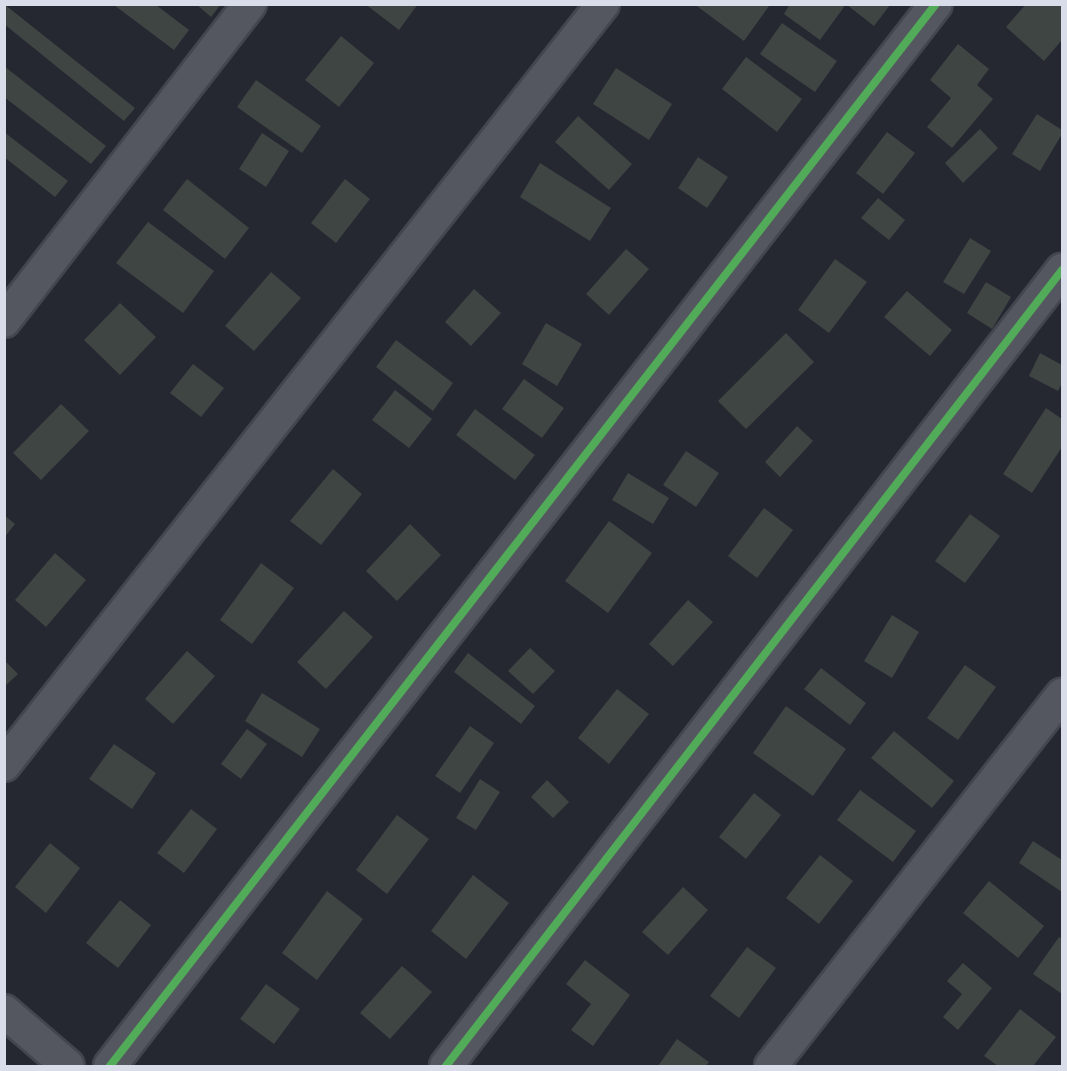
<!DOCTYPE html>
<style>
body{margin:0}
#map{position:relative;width:1067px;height:1071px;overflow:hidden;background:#252831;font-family:"Exo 2",sans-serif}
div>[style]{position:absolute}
.building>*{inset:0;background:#3e4543}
.roads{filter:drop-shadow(2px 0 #43464f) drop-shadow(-2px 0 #43464f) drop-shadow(0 2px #43464f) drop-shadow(0 -2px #43464f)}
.minor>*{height:32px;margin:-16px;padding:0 16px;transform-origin:16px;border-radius:16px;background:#54575f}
.cycleway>*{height:8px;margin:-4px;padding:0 4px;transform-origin:4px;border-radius:4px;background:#51ab58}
span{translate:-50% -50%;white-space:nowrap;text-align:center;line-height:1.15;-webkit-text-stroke:5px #161b2d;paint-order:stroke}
.frame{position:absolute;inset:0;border:6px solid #d9ddea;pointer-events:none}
</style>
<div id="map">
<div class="building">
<i style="clip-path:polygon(4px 4px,135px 108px,124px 121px,4px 24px)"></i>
<i style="clip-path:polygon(196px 4px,221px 4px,211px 17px)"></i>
<i style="clip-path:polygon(365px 4px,418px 4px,399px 30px)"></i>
<i style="clip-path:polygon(694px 4px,767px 4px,769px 6px,744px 41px)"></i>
<i style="clip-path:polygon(790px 4px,841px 4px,844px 7px,820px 40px,784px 14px)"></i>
<i style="clip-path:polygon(1026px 4px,1062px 4px,1062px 40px,1044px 61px,1006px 27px)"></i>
<i style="clip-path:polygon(114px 5px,156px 5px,189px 30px,174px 50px)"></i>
<i style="clip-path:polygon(847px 5px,890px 5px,874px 26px)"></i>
<i style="clip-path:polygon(782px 23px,837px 61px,815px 92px,760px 54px)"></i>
<i style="clip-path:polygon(341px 36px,374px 63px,339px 107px,305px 80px)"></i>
<i style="clip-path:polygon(958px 44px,989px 69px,977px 85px,993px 99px,952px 148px,927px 127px,951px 98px,930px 80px)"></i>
<i style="clip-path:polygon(746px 57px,802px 99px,777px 132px,722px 89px)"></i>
<i style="clip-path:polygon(4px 66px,106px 146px,91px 164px,4px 97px)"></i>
<i style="clip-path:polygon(616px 68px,672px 104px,649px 140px,593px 104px)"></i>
<i style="clip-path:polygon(256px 80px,321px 126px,302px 153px,237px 107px)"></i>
<i style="clip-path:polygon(1037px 114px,1062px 130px,1062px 134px,1040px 171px,1012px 154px)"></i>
<i style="clip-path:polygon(578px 116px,632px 164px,609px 190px,555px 142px)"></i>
<i style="clip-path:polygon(980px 129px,998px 148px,963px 183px,945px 163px)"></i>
<i style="clip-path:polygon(4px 132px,68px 181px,55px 197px,4px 157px)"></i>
<i style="clip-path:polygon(887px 132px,915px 153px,883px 194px,856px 173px)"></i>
<i style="clip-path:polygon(262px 133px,289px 151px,266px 187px,239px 169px)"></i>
<i style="clip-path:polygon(698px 157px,728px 177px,707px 208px,678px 188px)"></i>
<i style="clip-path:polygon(540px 163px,611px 208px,590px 241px,520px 197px)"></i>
<i style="clip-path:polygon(187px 179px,249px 228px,225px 259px,163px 210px)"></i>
<i style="clip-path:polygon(345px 179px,370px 199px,336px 243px,311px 223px)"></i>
<i style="clip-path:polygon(878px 198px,905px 220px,889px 240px,861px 218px)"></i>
<i style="clip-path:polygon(148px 222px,214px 271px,183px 313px,116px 263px)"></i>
<i style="clip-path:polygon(970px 238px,991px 251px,964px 294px,943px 282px)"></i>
<i style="clip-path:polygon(626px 249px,649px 269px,609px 315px,586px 294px)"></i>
<i style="clip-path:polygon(835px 259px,867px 282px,829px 333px,798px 310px)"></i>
<i style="clip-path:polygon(271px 272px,301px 298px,254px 351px,225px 326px)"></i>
<i style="clip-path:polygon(986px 282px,1011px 297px,992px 329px,967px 313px)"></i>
<i style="clip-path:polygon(474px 289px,501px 313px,471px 346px,445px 322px)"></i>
<i style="clip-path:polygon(907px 291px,952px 330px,930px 356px,884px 317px)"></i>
<i style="clip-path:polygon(120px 303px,156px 337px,120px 375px,84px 340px)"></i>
<i style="clip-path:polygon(546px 323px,582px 344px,557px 386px,522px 364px)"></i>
<i style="clip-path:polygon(786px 333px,814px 362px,746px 429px,718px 401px)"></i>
<i style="clip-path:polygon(396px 340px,453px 383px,433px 411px,376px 367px)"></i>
<i style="clip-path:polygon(1040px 353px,1062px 365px,1062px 383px,1058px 391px,1029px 376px)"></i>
<i style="clip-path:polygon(193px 364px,224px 388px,201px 417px,170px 393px)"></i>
<i style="clip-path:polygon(524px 379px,564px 408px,542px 438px,502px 409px)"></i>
<i style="clip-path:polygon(395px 390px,432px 419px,409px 448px,372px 420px)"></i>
<i style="clip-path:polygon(61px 404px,89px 431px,41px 480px,13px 453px)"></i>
<i style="clip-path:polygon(1046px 408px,1062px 419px,1062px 447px,1032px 493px,1003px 474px)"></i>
<i style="clip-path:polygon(475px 409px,535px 455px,515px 480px,456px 435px)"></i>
<i style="clip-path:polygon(797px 426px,813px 441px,780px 477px,765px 462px)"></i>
<i style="clip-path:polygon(686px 451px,719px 473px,696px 507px,663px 485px)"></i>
<i style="clip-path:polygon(333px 469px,362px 494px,321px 545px,290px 521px)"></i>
<i style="clip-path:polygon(628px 473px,669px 498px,653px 524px,612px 500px)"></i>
<i style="clip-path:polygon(764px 508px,793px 530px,757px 578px,728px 556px)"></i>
<i style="clip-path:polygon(970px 514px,1000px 536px,965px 583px,935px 561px)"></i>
<i style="clip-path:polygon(4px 515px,15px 524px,4px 538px)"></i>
<i style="clip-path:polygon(609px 521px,652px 553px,608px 613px,565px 581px)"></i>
<i style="clip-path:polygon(410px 524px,441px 555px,397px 601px,366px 571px)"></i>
<i style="clip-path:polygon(55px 553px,86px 580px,46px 627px,15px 600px)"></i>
<i style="clip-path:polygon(261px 563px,294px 588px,252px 644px,220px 620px)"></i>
<i style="clip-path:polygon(688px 600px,713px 622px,673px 666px,649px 644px)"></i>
<i style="clip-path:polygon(344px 611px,373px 637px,326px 689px,297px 662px)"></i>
<i style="clip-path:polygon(892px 615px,919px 632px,892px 678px,864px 661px)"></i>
<i style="clip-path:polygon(530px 648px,555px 671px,533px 694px,508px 671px)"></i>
<i style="clip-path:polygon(187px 651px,215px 676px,173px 724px,145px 699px)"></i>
<i style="clip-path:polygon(468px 653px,535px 706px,521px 724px,454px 672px)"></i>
<i style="clip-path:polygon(4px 660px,18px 674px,4px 687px)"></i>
<i style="clip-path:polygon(965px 665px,996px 687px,958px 740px,927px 718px)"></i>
<i style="clip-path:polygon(821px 668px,866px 703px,850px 725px,804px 689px)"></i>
<i style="clip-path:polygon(617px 689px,649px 714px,609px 764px,578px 738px)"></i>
<i style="clip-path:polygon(262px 693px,320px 729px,302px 757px,245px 721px)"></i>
<i style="clip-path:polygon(786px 706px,846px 749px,813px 796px,753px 753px)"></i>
<i style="clip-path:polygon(470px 726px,494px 743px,460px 793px,435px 776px)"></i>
<i style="clip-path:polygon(247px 729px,267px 744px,241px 779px,221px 764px)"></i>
<i style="clip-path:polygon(894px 731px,954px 781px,932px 808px,871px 758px)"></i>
<i style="clip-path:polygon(114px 744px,156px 773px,132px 809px,89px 779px)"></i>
<i style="clip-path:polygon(480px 779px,500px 792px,476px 830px,456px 818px)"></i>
<i style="clip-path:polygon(547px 780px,569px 802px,553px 818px,531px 797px)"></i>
<i style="clip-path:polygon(860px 790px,916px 831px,893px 862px,837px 820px)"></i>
<i style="clip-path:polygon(754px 793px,781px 815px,746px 859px,719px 837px)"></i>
<i style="clip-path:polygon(191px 809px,217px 829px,184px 873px,157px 853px)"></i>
<i style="clip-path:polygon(397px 815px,429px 839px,387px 894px,356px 870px)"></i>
<i style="clip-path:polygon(1033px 841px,1062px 860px,1062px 892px,1019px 863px)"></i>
<i style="clip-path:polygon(50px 843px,80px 868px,46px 913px,15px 887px)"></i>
<i style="clip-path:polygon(820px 855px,853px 881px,819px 924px,786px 898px)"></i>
<i style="clip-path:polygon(473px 875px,509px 903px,466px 959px,431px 931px)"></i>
<i style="clip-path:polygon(989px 881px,1044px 926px,1018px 958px,963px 913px)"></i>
<i style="clip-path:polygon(683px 887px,708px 910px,668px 955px,642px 932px)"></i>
<i style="clip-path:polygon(327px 891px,363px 919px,317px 980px,282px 953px)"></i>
<i style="clip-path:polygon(120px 900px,151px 925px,118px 968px,86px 943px)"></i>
<i style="clip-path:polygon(1059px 937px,1062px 939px,1062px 994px,1033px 974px)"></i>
<i style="clip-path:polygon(747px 947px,776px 968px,739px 1018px,710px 996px)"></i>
<i style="clip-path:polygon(585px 960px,630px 995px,593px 1046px,571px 1030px,591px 1004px,566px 984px)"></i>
<i style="clip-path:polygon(963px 963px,992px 988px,958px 1030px,943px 1017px,962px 994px,947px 981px)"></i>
<i style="clip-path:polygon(402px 966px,432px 992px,390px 1039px,360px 1013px)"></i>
<i style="clip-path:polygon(266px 984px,300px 1009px,274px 1044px,240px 1019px)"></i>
<i style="clip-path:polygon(1020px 1009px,1056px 1037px,1033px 1066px,998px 1066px,984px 1056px)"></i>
<i style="clip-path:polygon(677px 1039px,709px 1062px,706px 1066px,658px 1066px)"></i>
</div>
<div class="roads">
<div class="minor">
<i style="left:4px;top:321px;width:401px;rotate:-52.2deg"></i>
<i style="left:4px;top:765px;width:968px;rotate:-51.79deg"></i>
<i style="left:4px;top:1011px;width:84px;rotate:40.7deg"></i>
<i style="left:110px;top:1066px;width:1345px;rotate:-52.13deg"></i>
<i style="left:446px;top:1066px;width:1007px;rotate:-52.26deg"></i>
<i style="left:771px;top:1066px;width:472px;rotate:-51.9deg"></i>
</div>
</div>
<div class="cycleway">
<i style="left:110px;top:1066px;width:1345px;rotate:-52.13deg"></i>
<i style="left:446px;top:1066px;width:1007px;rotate:-52.26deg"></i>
</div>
<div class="frame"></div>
</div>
